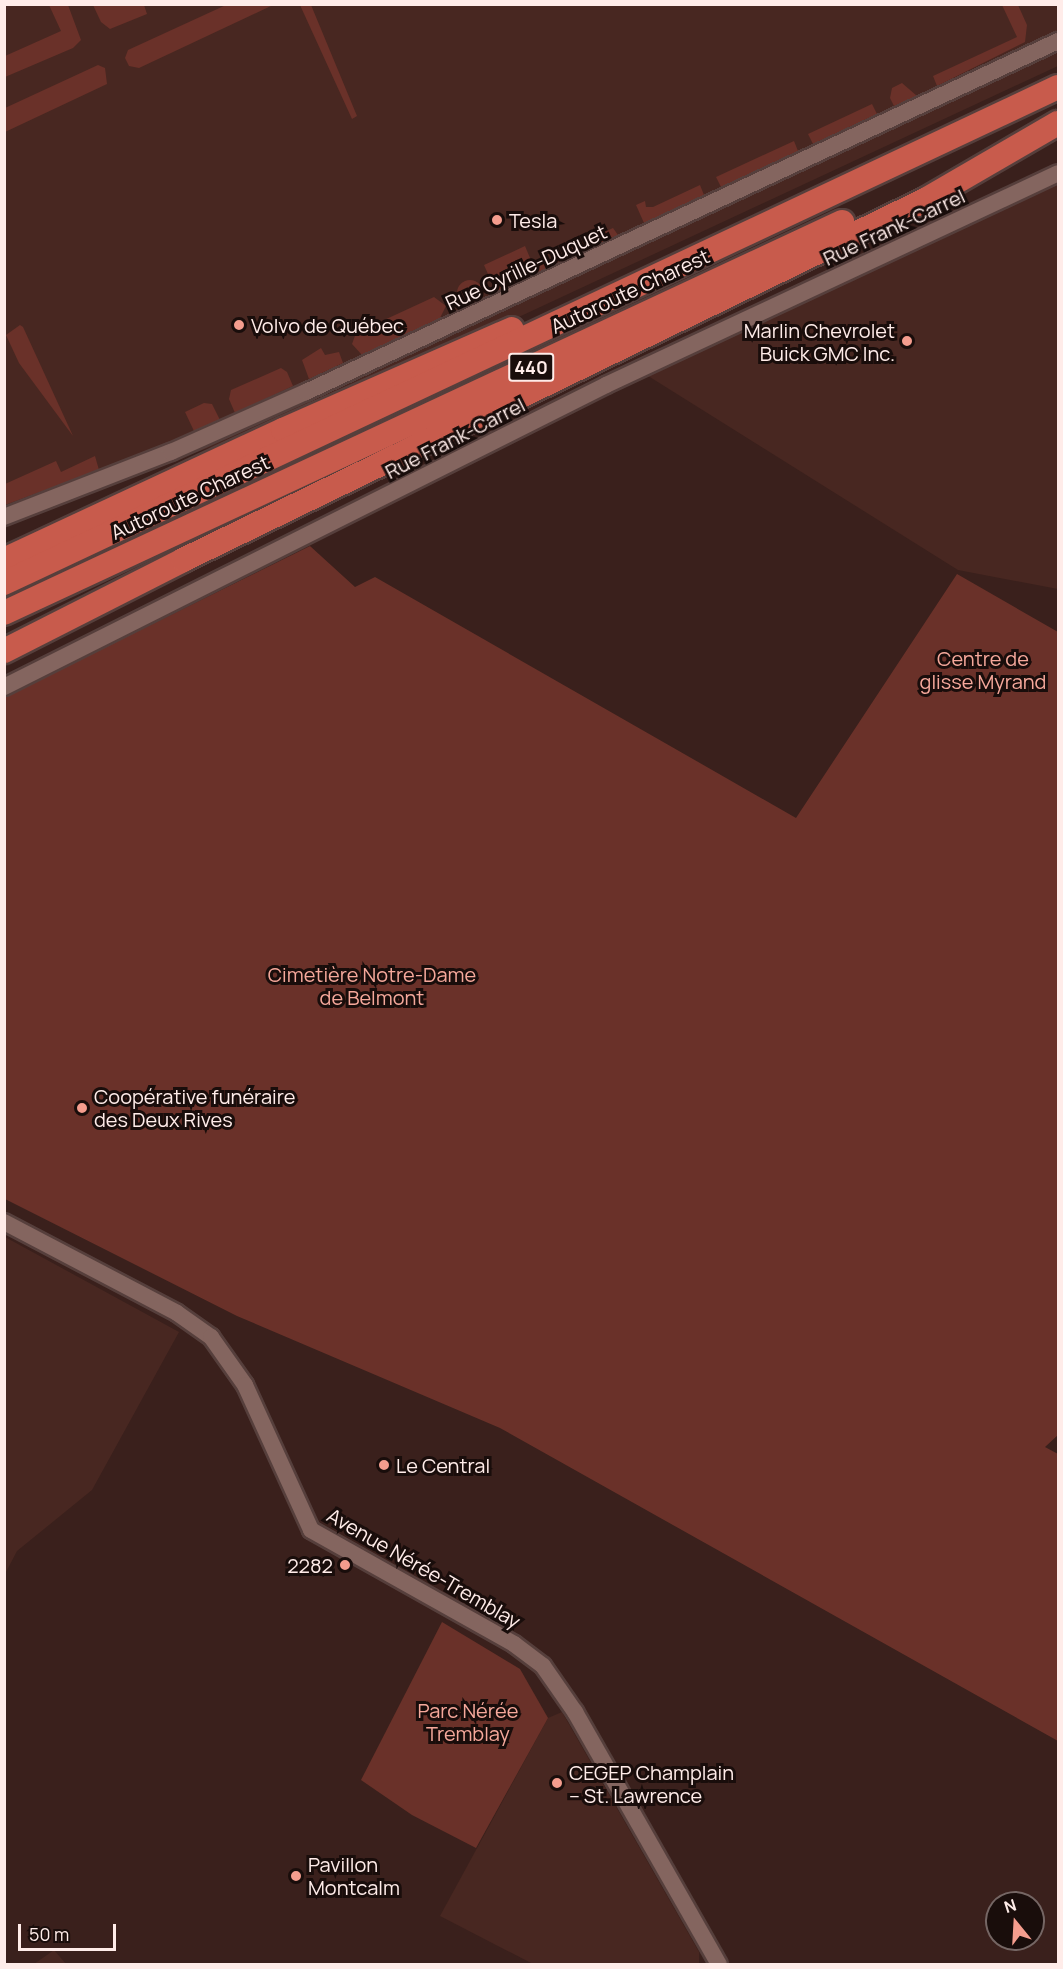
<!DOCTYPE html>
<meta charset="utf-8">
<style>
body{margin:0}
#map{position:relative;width:1063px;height:1969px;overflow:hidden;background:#3a201c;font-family:Manrope,sans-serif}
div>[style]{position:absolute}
.built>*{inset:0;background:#482721}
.green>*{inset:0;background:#6a3129}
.round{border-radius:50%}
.roads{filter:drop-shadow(2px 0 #563f3c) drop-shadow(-2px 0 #563f3c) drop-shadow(0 2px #563f3c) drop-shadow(0 -2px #563f3c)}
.tertiary>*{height:16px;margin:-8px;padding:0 8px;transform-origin:8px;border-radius:8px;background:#84655f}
.motorway>*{height:24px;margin:-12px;padding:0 12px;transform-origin:12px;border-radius:12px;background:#c85b4c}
.dots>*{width:16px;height:16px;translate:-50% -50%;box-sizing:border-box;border:3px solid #190d0b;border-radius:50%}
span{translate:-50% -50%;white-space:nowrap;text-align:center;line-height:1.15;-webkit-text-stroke:6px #190d0b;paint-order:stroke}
.shield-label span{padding:2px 4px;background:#190d0b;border:2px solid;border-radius:4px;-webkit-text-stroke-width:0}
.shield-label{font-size:18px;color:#ffece9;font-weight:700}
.poi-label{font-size:20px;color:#ffece9}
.left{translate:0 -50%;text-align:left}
.right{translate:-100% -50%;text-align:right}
.street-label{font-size:20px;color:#ffece9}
.park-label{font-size:20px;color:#f6a89b}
.frame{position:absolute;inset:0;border:6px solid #ffece9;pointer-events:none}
.north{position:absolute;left:985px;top:1891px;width:60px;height:60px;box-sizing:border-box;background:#190d0b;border:2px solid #756664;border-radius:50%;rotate:342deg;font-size:16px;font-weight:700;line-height:24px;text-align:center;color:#ffece9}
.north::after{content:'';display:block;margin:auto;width:21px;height:27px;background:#f59d8e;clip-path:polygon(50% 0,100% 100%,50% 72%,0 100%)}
.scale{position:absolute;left:18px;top:1924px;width:98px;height:27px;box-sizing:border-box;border:3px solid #ffece9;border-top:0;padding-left:8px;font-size:18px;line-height:21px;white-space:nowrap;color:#ffece9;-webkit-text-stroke:4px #190d0b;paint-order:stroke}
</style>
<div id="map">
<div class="built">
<i style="clip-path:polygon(4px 5px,1058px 5px,1058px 66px,306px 416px,5px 515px)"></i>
<i style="clip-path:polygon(1058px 177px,1058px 589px,958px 570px,645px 374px)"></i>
<i style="clip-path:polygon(5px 1237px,179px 1332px,92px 1490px,17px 1551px,5px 1574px)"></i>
<i style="clip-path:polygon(562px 1712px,699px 1952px,699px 1964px,533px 1964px,440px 1916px,548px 1718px)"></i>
<i style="clip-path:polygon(54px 1950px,66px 1964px,34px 1964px,47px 1955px)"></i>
</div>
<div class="green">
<i style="clip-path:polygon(49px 5px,68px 5px,81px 40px,73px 48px,5px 77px,5px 56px,61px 31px)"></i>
<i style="clip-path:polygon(93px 5px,144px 5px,147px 14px,110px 29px,101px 22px)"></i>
<i style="clip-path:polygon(226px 5px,273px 5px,139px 68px,129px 66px,125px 58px,128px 50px)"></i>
<i style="clip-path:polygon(300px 5px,311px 5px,357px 116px,352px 119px)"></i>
<i style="clip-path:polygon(1002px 5px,1018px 5px,1027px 25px,1025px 42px,937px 86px,933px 76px,1017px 37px)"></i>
<i style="clip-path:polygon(98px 65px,105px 68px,107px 84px,5px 132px,5px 108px)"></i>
<i style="clip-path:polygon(902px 83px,917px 96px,894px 106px,890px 98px,892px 88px)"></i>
<i style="clip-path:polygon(872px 104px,877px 114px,813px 144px,808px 134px)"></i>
<i style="clip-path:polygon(794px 141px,798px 151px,721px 187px,716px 177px)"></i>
<i style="clip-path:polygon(700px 185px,704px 195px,644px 223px,636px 205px,645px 201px,646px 207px,653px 207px)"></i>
<i style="clip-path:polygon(613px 228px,618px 235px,563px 261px,560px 253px)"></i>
<i style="clip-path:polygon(525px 246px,533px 265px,543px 261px,547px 268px,496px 292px,484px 265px)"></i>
<i class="round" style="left:457px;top:280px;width:26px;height:26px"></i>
<i style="clip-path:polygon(434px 297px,446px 306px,440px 318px,362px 355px,352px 344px,356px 333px)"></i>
<i style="clip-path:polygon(20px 325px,23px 327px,73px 436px,19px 363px,6px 335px)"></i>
<i style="clip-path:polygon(321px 348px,325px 355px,339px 352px,343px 363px,309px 379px,302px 360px)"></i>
<i style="clip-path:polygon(281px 368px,287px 372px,293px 386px,235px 413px,229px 399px,231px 390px)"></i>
<i style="clip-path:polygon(204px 403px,212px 404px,220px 420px,194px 431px,185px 412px)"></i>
<i style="clip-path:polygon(95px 456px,99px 470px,5px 505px,5px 484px,56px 461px,61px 472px)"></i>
<i style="clip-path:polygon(310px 546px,355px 587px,375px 577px,796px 818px,957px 574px,1058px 632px,1058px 1435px,1045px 1447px,1058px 1454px,1058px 1741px,500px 1428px,237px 1316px,5px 1199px,5px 697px)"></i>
<i style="clip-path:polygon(442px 1622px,520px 1669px,548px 1718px,476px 1848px,412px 1815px,361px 1780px)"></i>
</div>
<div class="roads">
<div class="tertiary">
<i style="left:4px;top:517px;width:179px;rotate:-21.3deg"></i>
<i style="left:171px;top:452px;width:148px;rotate:-24deg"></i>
<i style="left:306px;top:392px;width:830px;rotate:-25.02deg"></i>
<i style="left:4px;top:687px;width:674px;rotate:-26.64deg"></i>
<i style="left:606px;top:385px;width:499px;rotate:-25.1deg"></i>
<i style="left:4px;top:1222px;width:195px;rotate:27.7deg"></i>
<i style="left:177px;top:1313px;width:42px;rotate:35.2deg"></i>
<i style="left:211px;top:1337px;width:59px;rotate:54.7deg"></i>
<i style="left:245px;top:1385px;width:159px;rotate:65.5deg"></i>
<i style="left:311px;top:1530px;width:233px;rotate:29.3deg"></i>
<i style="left:514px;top:1644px;width:36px;rotate:37deg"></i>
<i style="left:543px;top:1666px;width:56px;rotate:55.2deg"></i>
<i style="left:575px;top:1712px;width:290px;rotate:60.3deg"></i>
</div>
<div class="motorway">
<i style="left:4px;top:560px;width:308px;rotate:-25deg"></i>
<i style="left:283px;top:430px;width:250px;rotate:-23.8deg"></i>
<i style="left:4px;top:583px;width:1165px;rotate:-25.2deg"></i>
<i style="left:4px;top:613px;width:925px;rotate:-25.01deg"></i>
<i style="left:4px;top:651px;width:201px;rotate:-26.9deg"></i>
<i style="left:183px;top:560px;width:825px;rotate:-25.88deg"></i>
<i style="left:925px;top:200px;width:154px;rotate:-30.1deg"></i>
</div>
</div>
<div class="dots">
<i style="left:497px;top:220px;background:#f59d8e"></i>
<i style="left:239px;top:325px;background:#f59d8e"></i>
<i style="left:907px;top:341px;background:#f59d8e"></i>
<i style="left:82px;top:1108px;background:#f59d8e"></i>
<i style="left:384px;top:1465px;background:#f59d8e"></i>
<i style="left:345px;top:1565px;background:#f59d8e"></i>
<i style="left:557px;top:1783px;background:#f59d8e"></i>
<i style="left:296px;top:1876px;background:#f59d8e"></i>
</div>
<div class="shield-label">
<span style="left:531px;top:367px">440</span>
</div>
<div class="poi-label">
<span class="left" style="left:509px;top:220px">Tesla</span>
<span class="left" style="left:251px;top:325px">Volvo de Québec</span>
<span class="right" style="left:895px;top:342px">Marlin Chevrolet<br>Buick GMC Inc.</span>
<span class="left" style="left:94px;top:1108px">Coopérative funéraire<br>des Deux Rives</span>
<span class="left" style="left:396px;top:1465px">Le Central</span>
<span class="right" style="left:333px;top:1565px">2282</span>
<span class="left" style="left:569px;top:1784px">CEGEP Champlain<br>– St. Lawrence</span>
<span class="left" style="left:308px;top:1876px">Pavillon<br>Montcalm</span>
</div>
<div class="street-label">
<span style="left:894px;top:227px;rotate:-25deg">Rue Frank-Carrel</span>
<span style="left:526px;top:267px;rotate:-25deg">Rue Cyrille-Duquet</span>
<span style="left:630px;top:291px;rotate:-25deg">Autoroute Charest</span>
<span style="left:455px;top:438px;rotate:-27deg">Rue Frank-Carrel</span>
<span style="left:190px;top:497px;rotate:-25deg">Autoroute Charest</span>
<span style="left:424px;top:1568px;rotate:30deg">Avenue Nérée-Tremblay</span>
</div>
<div class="park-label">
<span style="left:983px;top:670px">Centre de<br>glisse Myrand</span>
<span style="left:372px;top:986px">Cimetière Notre-Dame<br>de Belmont</span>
<span style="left:468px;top:1722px">Parc Nérée<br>Tremblay</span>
</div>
<div class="frame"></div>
<div class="north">N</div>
<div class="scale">50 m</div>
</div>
